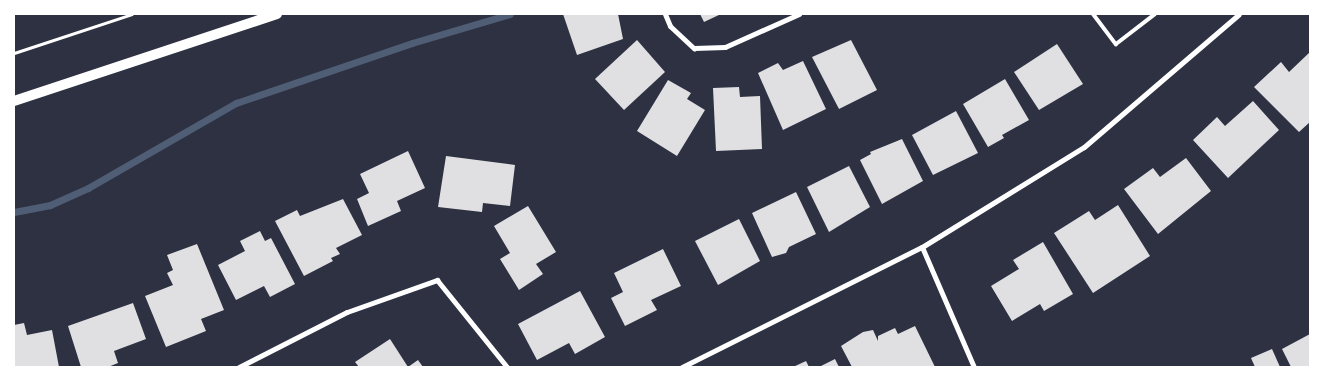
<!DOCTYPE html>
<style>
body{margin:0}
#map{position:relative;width:1324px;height:381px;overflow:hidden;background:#2d3142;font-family:"Alegreya Sans",sans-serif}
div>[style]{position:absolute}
.stream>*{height:7px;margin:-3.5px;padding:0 3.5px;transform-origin:3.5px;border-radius:3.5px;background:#4f5d75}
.building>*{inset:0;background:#e0e0e3}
.path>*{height:3px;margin:-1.5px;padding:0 1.5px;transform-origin:1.5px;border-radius:1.5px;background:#fff}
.service>*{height:4px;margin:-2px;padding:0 2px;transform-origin:2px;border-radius:2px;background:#fff}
.minor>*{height:5px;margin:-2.5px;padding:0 2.5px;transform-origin:2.5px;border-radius:2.5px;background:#fff}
.secondary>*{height:10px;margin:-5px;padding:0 5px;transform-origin:5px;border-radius:5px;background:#fff}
span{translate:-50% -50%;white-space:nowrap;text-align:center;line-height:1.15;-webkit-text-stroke:4.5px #fff;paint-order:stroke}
.frame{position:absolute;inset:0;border:15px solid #fff;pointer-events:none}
</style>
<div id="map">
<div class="stream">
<i style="left:14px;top:212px;width:37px;rotate:-11deg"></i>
<i style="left:50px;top:205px;width:42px;rotate:-24.1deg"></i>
<i style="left:88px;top:188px;width:171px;rotate:-29.9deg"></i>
<i style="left:236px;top:103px;width:186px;rotate:-18.8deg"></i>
<i style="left:412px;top:43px;width:102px;rotate:-16.5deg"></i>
</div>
<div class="building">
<i style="clip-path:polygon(563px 14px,618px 14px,623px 39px,577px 55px)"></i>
<i style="clip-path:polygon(700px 14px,721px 14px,704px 22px)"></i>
<i style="clip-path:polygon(637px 40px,665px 72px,624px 110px,595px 79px)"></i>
<i style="clip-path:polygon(851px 40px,877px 90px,839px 109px,812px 57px)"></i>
<i style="clip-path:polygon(1057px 44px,1083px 84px,1039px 110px,1014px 72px)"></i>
<i style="clip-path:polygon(1310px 52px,1310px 122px,1299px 132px,1254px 87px,1281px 62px,1289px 72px)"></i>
<i style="clip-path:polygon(803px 61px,826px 109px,783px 130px,758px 73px,778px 63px,783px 70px)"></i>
<i style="clip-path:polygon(1005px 79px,1029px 120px,1002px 135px,1004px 138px,988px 147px,963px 104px)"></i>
<i style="clip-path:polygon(668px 80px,691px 93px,687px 99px,705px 110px,677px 156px,637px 131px)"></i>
<i style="clip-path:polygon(739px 87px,740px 97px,760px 96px,762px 149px,716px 151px,713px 88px)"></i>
<i style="clip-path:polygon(1253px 101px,1279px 130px,1228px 178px,1193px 140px,1217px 117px,1225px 126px)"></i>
<i style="clip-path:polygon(956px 111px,978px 153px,933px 175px,912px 135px)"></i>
<i style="clip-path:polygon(902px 139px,923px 181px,882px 204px,860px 160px,871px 154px,870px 152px)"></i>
<i style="clip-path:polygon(408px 151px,425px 188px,397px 201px,401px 211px,368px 226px,357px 199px,369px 193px,360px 174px)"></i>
<i style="clip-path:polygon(446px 156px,515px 165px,510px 206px,483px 203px,482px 212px,438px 207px)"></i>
<i style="clip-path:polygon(1186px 158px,1211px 191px,1158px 234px,1124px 189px,1153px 168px,1160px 177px)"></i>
<i style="clip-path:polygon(849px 166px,870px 207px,829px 232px,807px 187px)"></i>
<i style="clip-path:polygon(796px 192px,816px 234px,789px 247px,786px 253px,772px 257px,752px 213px)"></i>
<i style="clip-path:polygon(343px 199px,362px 235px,336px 248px,340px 254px,331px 258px,333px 261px,304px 276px,275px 221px,297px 210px,300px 216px)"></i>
<i style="clip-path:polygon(1118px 205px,1150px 256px,1093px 293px,1054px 233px,1089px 211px,1095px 220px)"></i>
<i style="clip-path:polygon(528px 206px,556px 252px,536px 264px,543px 274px,519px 290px,500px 259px,510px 253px,494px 226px)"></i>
<i style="clip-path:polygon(739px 219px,760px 261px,718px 285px,695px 241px)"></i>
<i style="clip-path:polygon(260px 231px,265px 241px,271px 238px,295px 284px,270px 297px,264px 286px,236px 300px,218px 265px,245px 251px,240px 241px)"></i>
<i style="clip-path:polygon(1043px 242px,1073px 294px,1044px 311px,1040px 304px,1012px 321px,991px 286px,1019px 269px,1013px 260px)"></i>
<i style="clip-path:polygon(197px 244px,224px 310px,201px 319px,206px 331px,166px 347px,145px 296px,173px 285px,167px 273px,173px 270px,167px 255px)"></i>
<i style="clip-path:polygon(663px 249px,681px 286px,651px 300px,657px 310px,625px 326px,611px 298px,623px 292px,614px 273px)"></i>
<i style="clip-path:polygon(580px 291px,605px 337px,575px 354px,569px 343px,537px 360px,518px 324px)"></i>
<i style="clip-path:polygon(133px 303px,146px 339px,114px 351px,118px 363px,108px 367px,81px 367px,68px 326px)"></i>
<i style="clip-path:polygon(24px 323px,27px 335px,52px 330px,59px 367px,14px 367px,14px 325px)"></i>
<i style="clip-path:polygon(915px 326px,935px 367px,852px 367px,841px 346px,863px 332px,873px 330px,878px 341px,878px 336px,895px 328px,898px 334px)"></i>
<i style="clip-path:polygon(1310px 334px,1310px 367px,1291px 367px,1282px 349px)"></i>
<i style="clip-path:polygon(390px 339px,408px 367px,418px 360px,423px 367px,359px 367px,355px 362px)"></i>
<i style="clip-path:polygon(1272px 349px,1280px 367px,1255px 367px,1251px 358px)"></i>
<i style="clip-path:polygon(835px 359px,839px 367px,819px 367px)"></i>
<i style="clip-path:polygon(806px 361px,809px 367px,793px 367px)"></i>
</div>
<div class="path">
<i style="left:14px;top:53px;width:124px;rotate:-18.3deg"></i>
</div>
<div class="service">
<i style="left:1093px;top:14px;width:38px;rotate:53deg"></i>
<i style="left:1116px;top:44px;width:49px;rotate:-37.6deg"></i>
</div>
<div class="minor">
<i style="left:665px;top:14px;width:13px;rotate:67deg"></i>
<i style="left:670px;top:26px;width:33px;rotate:43deg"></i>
<i style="left:694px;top:48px;width:31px;rotate:-2deg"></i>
<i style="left:725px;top:47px;width:81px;rotate:-24deg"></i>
<i style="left:922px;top:247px;width:131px;rotate:66.6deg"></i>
<i style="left:239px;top:367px;width:121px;rotate:-27deg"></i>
<i style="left:347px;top:312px;width:96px;rotate:-19.6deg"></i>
<i style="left:437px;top:280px;width:112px;rotate:51.2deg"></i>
<i style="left:682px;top:367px;width:268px;rotate:-26.6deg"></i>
<i style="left:922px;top:247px;width:190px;rotate:-31.7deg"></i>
<i style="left:1084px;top:147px;width:204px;rotate:-40.6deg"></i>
</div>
<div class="secondary">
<i style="left:14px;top:101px;width:277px;rotate:-18.3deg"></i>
</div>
<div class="frame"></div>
</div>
